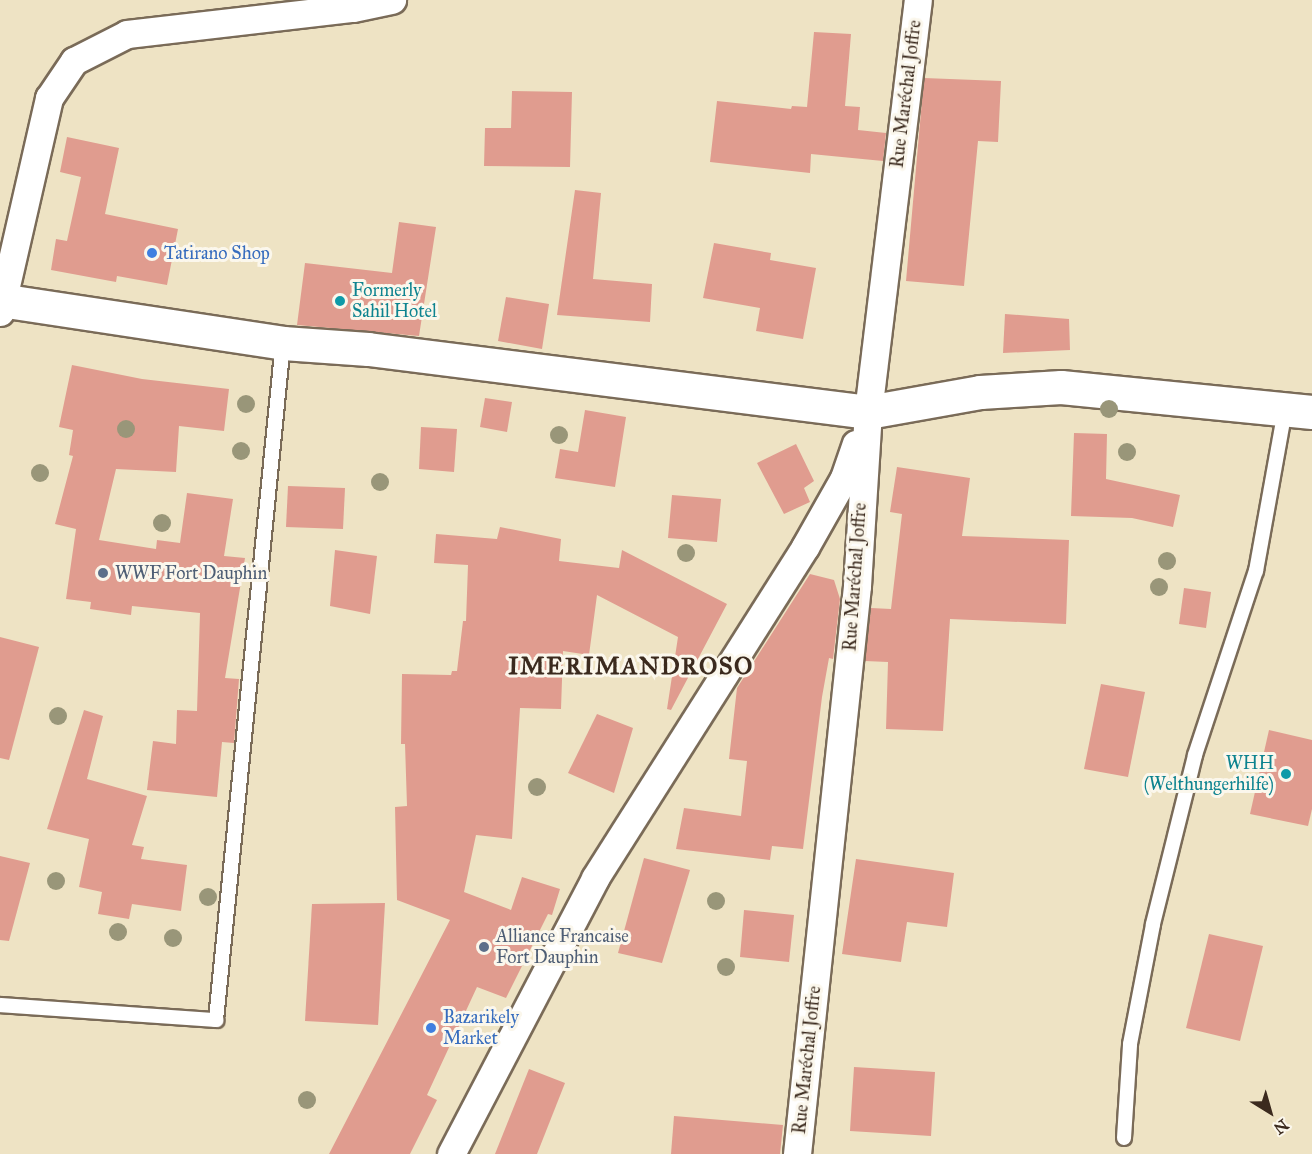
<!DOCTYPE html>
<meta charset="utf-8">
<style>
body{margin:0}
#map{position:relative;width:1312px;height:1154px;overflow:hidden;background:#eee3c4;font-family:"IM FELL Great Primer",serif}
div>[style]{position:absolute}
.building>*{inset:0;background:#e09c8f}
.roads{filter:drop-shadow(2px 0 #7a6b58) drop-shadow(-2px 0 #7a6b58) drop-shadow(0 2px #7a6b58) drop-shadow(0 -2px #7a6b58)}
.lane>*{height:14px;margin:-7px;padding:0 7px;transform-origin:7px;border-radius:7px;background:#fff}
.street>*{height:27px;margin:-13.5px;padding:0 13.5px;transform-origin:13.5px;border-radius:13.5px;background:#fff}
.secondary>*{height:33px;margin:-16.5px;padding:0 16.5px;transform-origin:16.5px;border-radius:16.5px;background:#fff}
.trees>*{width:18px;height:18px;margin:-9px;border-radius:50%;background:#999679}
.dots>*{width:16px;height:16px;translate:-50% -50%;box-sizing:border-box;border:3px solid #fbf7ec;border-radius:50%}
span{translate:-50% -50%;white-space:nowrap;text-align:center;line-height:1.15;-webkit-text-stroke:6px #fbf7ec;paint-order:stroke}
.street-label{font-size:18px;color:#3b2a1e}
.shop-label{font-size:18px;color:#366cbe}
.left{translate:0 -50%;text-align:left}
.culture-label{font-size:18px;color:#0d838f}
.right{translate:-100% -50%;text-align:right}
.service-label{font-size:18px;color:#4e5e75}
.district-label{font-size:24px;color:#3b2a1e;font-weight:700;letter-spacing:1.5px}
.north{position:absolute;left:1240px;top:1082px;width:60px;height:60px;-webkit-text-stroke:4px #fbf7ec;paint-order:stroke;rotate:143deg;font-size:16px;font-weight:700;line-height:24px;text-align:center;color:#3b2a1e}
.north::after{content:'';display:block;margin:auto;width:21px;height:27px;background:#3b2a1e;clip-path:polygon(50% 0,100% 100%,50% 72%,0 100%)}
</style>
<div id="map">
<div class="building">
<i style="clip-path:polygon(814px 32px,851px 34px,845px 106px,860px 107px,858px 130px,886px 133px,883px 161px,811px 154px,810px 173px,710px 162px,717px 101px,791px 109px,792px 106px,807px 107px)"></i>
<i style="clip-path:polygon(924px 78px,1001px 81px,998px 142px,978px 141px,964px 286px,906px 281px)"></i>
<i style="clip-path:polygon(512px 91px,572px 92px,570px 167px,484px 166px,485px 128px,511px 128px)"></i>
<i style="clip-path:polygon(67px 137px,119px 148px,105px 214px,178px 229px,167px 285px,117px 276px,116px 282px,51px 270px,56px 239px,67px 241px,81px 177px,60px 172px)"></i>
<i style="clip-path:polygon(575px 190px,601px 193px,593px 279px,652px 284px,650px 322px,557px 315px)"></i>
<i style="clip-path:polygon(399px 222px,436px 227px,419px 336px,297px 325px,305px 263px,392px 273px)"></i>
<i style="clip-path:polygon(714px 243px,771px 253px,770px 260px,816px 268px,803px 339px,756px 331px,760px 308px,703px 298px)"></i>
<i style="clip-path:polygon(506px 297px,549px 304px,542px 349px,498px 341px)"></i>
<i style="clip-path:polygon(1005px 314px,1069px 319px,1070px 350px,1003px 353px)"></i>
<i style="clip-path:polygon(72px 365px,142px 379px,229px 389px,224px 431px,179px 426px,176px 472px,116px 469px,99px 540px,156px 549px,157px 540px,180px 543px,187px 493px,233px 499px,224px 556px,245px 558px,225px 678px,239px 679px,234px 743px,222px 742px,217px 797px,147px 790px,153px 741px,176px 744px,177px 710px,197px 711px,200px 613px,132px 606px,131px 615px,90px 609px,91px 602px,66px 599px,76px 529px,55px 524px,73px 456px,69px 455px,73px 430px,59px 427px)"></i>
<i style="clip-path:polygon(485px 398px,512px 402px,507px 432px,480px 427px)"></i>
<i style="clip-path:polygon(585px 410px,626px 417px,615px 487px,555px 478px,560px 449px,578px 452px)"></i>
<i style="clip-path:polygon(421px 427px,457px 429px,454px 472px,419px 469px)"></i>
<i style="clip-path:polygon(1074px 433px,1107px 434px,1106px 479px,1180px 495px,1173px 527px,1132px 518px,1071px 516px)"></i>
<i style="clip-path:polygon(796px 444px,814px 481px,804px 488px,810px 502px,784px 514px,757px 463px)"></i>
<i style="clip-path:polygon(897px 467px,970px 478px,962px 536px,1069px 540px,1066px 624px,950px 619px,943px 731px,886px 729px,888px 662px,865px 661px,871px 608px,891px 609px,902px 514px,890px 512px)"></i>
<i style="clip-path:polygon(288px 486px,345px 488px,343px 529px,286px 527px)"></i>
<i style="clip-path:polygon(672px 495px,721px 499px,717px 542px,668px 538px)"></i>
<i style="clip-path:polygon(500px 527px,561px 539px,559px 561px,619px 568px,622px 550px,727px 604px,671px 710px,667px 709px,678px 637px,597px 595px,589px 655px,563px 651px,561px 709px,520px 708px,512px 839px,476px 835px,464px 892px,511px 910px,522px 877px,560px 889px,552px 915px,548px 914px,506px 998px,477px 987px,427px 1095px,437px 1100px,410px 1154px,329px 1154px,450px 920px,397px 900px,395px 807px,407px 806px,405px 744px,401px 744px,402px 674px,451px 675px,452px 671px,457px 671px,463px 621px,466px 621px,468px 565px,434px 563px,436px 534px,497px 539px)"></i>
<i style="clip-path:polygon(335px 550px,377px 556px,370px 614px,330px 606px)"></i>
<i style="clip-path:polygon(810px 574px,834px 580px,840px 599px,833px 659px,829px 658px,822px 697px,803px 849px,772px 846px,770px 860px,676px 849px,684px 808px,741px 816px,747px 761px,729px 759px,737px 688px)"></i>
<i style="clip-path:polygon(1184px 588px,1211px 592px,1206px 628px,1179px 624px)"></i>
<i style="clip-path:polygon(0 637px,39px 647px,9px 760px,0 758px)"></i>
<i style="clip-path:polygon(1101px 684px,1145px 692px,1128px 777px,1084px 769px)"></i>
<i style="clip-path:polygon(84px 710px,103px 716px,87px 779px,147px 796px,132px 845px,144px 847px,141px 859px,187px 865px,181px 911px,132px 904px,129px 919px,98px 914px,102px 892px,79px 887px,89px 839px,47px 829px)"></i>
<i style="clip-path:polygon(597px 714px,633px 728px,614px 793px,568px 773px)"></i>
<i style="clip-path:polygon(1269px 730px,1312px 740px,1312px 809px,1308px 826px,1250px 814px)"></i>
<i style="clip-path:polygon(0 856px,30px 863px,9px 941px,0 940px)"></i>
<i style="clip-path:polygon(644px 858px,690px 870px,662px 963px,618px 953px)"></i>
<i style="clip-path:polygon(856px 859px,954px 873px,947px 927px,907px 922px,901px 962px,842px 954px)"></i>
<i style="clip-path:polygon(385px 903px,378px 1025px,305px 1021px,312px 904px)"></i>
<i style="clip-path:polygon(744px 910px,794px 915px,789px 962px,740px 957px)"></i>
<i style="clip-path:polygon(1209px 934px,1263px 946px,1240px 1041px,1186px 1028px)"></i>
<i style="clip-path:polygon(854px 1067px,935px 1072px,931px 1136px,850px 1131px)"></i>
<i style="clip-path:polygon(529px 1069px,565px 1083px,537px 1154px,495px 1154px)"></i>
<i style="clip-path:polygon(674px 1116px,783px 1125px,780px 1154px,671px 1154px)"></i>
</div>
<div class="roads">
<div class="lane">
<i style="left:0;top:1005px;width:217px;rotate:4deg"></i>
<i style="left:216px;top:1020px;width:680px;rotate:-84.35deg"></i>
<i style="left:1124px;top:1138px;width:94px;rotate:-86.3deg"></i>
<i style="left:1130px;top:1044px;width:122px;rotate:-79.1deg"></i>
<i style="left:1153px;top:924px;width:174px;rotate:-76deg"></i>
<i style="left:1195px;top:755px;width:194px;rotate:-71.7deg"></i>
<i style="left:1256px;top:571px;width:164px;rotate:-79.8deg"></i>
</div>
<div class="street">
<i style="left:0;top:312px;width:220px;rotate:-77.1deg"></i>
<i style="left:49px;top:98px;width:45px;rotate:-56deg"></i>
<i style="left:74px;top:61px;width:59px;rotate:-27deg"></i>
<i style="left:127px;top:34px;width:227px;rotate:-6.6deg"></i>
<i style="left:353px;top:8px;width:40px;rotate:-12deg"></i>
<i style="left:451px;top:1154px;width:311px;rotate:-62.4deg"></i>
<i style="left:595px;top:878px;width:392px;rotate:-57.6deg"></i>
<i style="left:805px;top:547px;width:79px;rotate:-60.5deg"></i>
<i style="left:844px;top:478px;width:36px;rotate:-71deg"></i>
<i style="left:797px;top:1154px;width:571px;rotate:-83.97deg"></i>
<i style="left:857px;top:586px;width:174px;rotate:-86.4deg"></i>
<i style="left:868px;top:412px;width:415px;rotate:-83.1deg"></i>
</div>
<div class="secondary">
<i style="left:0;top:300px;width:286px;rotate:8.6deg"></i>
<i style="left:283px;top:343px;width:85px;rotate:4deg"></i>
<i style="left:368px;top:349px;width:504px;rotate:7.18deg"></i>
<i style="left:868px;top:412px;width:114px;rotate:-10.1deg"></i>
<i style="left:980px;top:392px;width:81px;rotate:-3.5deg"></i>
<i style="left:1061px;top:387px;width:252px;rotate:5.7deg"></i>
</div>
</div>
<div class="trees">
<i style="left:246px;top:404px"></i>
<i style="left:1109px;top:409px"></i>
<i style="left:126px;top:429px"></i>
<i style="left:559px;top:435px"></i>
<i style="left:241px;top:451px"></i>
<i style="left:1127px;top:452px"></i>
<i style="left:40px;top:473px"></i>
<i style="left:380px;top:482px"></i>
<i style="left:162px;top:523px"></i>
<i style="left:686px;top:553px"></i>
<i style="left:1167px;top:561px"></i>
<i style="left:1159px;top:587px"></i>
<i style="left:58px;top:716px"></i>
<i style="left:537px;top:787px"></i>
<i style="left:56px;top:881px"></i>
<i style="left:208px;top:897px"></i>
<i style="left:716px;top:901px"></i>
<i style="left:118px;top:932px"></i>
<i style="left:173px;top:938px"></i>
<i style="left:726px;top:967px"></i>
<i style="left:307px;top:1100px"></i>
</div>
<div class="dots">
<i style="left:152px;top:253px;background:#3f7fe0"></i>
<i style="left:340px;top:301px;background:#0f9aa8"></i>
<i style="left:103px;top:573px;background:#5c6f8a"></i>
<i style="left:1286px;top:774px;background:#0f9aa8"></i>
<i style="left:484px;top:947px;background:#5c6f8a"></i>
<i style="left:431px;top:1028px;background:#3f7fe0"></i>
</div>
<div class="street-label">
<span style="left:906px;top:94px;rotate:-83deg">Rue Maréchal Joffre</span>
<span style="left:855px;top:577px;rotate:-86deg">Rue Maréchal Joffre</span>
<span style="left:807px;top:1060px;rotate:-84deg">Rue Maréchal Joffre</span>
</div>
<div class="shop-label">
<span class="left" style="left:164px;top:253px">Tatirano Shop</span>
<span class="left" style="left:443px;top:1028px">Bazarikely<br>Market</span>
</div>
<div class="culture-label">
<span class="left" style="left:352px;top:301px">Formerly<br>Sahil Hotel</span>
<span class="right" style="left:1274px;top:774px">WHH<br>(Welthungerhilfe)</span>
</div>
<div class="service-label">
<span class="left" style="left:115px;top:573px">WWF Fort Dauphin</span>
<span class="left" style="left:496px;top:947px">Alliance Francaise<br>Fort Dauphin</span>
</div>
<div class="district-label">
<span style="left:631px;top:667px">IMERIMANDROSO</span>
</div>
<div class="north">N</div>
</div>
